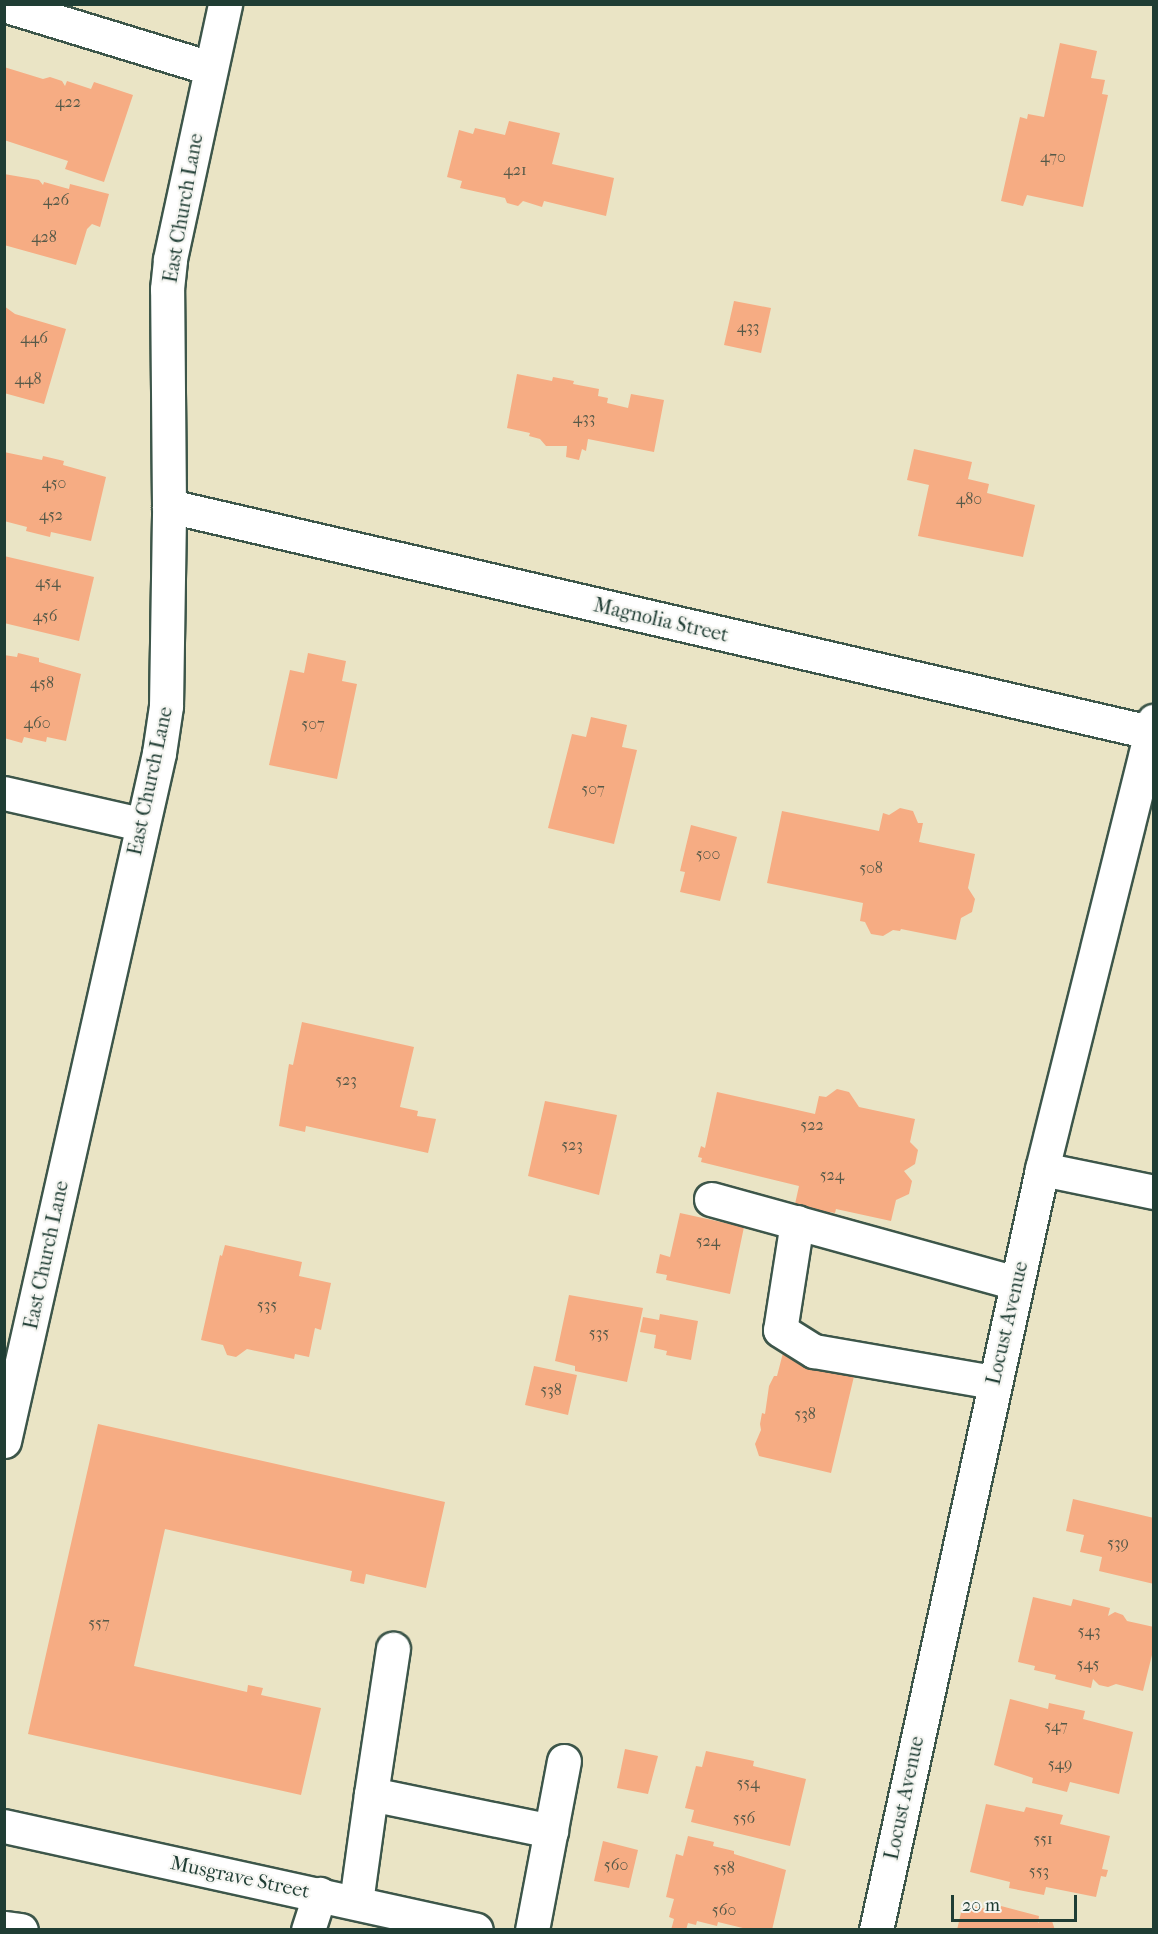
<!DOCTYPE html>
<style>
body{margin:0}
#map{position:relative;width:1158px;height:1934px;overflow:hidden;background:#eae4c5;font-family:"IM FELL French Canon",serif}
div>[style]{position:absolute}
.building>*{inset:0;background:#f6ac83}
.roads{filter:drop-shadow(2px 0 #3d564a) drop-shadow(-2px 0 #3d564a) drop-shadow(0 2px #3d564a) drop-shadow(0 -2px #3d564a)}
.minor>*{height:33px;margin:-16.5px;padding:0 16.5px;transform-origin:16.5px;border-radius:16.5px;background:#fff}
span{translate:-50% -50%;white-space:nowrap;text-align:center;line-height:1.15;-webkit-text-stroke:4.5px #f6f6f2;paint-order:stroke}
.number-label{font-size:16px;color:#555948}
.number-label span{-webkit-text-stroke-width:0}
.street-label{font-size:20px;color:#1f3d34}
.frame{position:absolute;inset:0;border:6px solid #1f3d34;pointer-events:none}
.scale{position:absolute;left:951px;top:1895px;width:126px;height:27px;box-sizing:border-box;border:3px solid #1f3d34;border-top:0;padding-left:8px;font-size:18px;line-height:21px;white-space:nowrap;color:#1f3d34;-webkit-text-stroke:4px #f6f6f2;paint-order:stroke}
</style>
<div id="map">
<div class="building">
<i style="clip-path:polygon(1060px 43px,1097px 51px,1091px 78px,1105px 80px,1102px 94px,1108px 95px,1083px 207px,1027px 195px,1023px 206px,1001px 201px,1020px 117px,1027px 119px,1028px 114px,1044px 117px)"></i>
<i style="clip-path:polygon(4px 67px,43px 79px,50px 77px,62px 81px,65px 86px,67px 81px,91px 89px,94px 82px,133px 95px,104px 182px,65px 169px,68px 161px,4px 140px)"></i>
<i style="clip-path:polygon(509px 121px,560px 133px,552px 164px,614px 178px,606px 216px,544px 201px,542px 207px,523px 201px,518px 206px,507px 203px,505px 198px,460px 188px,462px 181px,447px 177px,459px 130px,473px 134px,475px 128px,505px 135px)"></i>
<i style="clip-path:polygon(4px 174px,39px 180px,43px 185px,44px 182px,69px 189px,70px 184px,109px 194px,100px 227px,92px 224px,87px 229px,76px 265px,4px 245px)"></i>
<i style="clip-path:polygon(734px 301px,771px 308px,761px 353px,724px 345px)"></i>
<i style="clip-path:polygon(4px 306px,15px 314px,66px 329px,44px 404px,4px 393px)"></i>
<i style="clip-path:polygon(517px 374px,552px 381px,553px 377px,574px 381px,573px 384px,599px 389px,598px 396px,608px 398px,607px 403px,628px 408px,631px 394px,664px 400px,654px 452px,588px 439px,586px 451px,582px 449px,579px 460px,566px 457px,567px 446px,546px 446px,540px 439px,529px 436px,530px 433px,507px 428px)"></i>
<i style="clip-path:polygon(914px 449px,972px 462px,968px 479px,989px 484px,987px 493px,1035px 505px,1023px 557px,918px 536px,929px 485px,907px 480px)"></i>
<i style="clip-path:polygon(4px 452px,42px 460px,43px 456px,64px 461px,63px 465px,106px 477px,91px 541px,51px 532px,50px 537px,26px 531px,27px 527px,4px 521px)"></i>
<i style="clip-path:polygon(4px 556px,94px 577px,79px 641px,4px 623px)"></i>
<i style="clip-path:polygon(18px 653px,39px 658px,39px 662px,81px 674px,66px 741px,47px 737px,46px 742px,24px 737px,22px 743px,4px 738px,4px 655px,17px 657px)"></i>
<i style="clip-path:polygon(308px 653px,346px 661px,342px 681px,357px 684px,337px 779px,269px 765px,290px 670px,304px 673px)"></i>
<i style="clip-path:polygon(591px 717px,627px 725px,622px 747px,637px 750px,614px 844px,548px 828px,572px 734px,586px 737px)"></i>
<i style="clip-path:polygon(900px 808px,913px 811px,918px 823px,923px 823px,919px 842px,975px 854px,968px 888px,975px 899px,972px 912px,961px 918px,956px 940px,901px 929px,900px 931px,893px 930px,883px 936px,871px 934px,865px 922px,860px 921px,863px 903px,767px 883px,782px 811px,879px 831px,883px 813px,889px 815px)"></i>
<i style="clip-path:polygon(691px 825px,737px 837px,720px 901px,680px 892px,685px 872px,680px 871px)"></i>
<i style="clip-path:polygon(302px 1022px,414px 1047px,400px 1107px,418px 1111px,417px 1116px,436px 1119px,428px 1153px,306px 1126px,305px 1132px,279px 1126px,289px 1064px,293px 1065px)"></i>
<i style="clip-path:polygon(837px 1089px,849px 1092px,859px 1107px,915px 1119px,910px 1142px,918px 1150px,915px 1164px,904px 1171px,912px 1181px,909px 1194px,896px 1200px,891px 1221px,836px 1209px,835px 1213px,830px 1212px,820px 1218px,808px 1215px,801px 1205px,795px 1204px,799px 1186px,701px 1162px,702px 1158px,698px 1157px,701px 1146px,705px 1148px,717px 1092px,815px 1114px,819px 1096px,826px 1097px)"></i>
<i style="clip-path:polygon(545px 1101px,617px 1115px,599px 1195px,528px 1176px)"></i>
<i style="clip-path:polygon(680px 1213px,744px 1227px,730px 1294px,666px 1280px,667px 1275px,656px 1273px,660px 1254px,670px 1257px)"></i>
<i style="clip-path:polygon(225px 1245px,302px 1262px,299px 1276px,331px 1283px,321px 1330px,315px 1328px,309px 1357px,295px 1354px,294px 1359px,247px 1349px,236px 1357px,227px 1355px,223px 1345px,201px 1340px,220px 1255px,222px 1256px)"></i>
<i style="clip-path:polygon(569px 1295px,643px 1308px,627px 1382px,575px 1371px,575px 1366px,555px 1361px)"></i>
<i style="clip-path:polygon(660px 1314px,698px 1321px,691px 1360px,666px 1355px,667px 1351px,654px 1348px,656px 1335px,640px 1332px,643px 1317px,659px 1320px)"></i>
<i style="clip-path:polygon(783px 1353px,856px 1368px,831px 1473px,759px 1456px,755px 1444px,761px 1430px,760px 1424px,762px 1413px,765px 1414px,769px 1386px,774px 1376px,777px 1376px)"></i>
<i style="clip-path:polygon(534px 1366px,577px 1375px,568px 1415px,525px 1405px)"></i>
<i style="clip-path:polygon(98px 1424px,445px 1502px,426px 1588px,366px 1574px,364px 1584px,350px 1581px,352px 1571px,165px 1529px,134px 1666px,247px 1692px,248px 1685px,263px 1688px,261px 1695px,321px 1708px,301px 1795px,28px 1734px)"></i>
<i style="clip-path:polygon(1073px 1499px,1154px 1518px,1154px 1584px,1099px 1571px,1102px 1557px,1080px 1552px,1084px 1535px,1066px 1531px)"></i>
<i style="clip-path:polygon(1033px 1597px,1071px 1606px,1073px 1599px,1110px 1608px,1108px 1616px,1115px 1612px,1123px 1615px,1127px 1621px,1154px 1627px,1154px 1647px,1143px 1691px,1116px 1684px,1108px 1687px,1099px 1685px,1093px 1679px,1091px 1688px,1055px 1679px,1056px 1675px,1034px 1670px,1035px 1666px,1018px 1662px)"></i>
<i style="clip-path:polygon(1010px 1699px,1048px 1709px,1049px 1703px,1085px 1711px,1083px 1719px,1133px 1732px,1119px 1794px,1070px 1782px,1067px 1792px,1032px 1783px,1033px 1778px,994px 1765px)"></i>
<i style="clip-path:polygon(625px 1749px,658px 1756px,648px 1794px,617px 1788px)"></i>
<i style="clip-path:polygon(706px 1751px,754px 1761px,753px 1766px,806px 1779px,790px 1846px,691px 1822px,694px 1810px,685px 1808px,696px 1766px,702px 1767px)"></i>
<i style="clip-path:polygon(986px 1804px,1024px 1812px,1026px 1807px,1063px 1815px,1060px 1824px,1110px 1836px,1102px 1869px,1108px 1870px,1106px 1877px,1101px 1876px,1096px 1897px,1046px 1887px,1044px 1895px,1009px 1888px,1010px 1882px,970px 1872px)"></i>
<i style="clip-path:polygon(688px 1836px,714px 1842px,713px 1846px,734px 1851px,734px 1854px,786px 1870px,772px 1930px,751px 1930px,718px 1922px,717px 1926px,697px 1921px,696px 1925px,688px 1923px,686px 1930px,671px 1930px,674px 1919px,669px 1917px,674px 1899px,666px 1897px,676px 1854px,683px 1856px)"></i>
<i style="clip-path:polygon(603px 1841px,638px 1850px,629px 1888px,594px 1881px)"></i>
<i style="clip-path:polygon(963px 1904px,1000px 1912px,1001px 1906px,1039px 1916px,1038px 1923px,1042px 1919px,1052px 1921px,1055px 1930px,957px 1930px)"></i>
</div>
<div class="roads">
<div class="minor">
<i style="left:4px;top:5px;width:215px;rotate:17deg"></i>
<i style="left:169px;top:506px;width:1011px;rotate:12.98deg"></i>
<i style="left:4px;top:793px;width:140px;rotate:12.8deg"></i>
<i style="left:1042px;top:1169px;width:114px;rotate:11.6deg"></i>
<i style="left:711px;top:1199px;width:316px;rotate:15.4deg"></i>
<i style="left:797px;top:1222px;width:109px;rotate:98.9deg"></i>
<i style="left:780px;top:1330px;width:40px;rotate:32deg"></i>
<i style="left:814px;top:1351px;width:183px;rotate:9.8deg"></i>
<i style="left:4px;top:1441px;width:705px;rotate:-77.3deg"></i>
<i style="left:159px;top:753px;width:48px;rotate:-81.5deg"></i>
<i style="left:166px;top:706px;width:200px;rotate:-89.1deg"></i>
<i style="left:169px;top:506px;width:217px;rotate:-90.5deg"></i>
<i style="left:167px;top:289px;width:30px;rotate:-84deg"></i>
<i style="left:170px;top:259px;width:261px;rotate:-77.8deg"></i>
<i style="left:371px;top:1794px;width:147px;rotate:-81.4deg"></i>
<i style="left:4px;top:1826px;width:483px;rotate:12.4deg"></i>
<i style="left:356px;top:1902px;width:109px;rotate:-82.1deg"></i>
<i style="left:371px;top:1794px;width:184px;rotate:11.6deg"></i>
<i style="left:4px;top:1928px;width:17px;rotate:7deg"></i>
<i style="left:308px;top:1930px;width:38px;rotate:-72deg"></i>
<i style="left:532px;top:1930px;width:172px;rotate:-79.3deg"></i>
<i style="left:876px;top:1930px;width:779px;rotate:-77.69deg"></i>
<i style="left:1042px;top:1169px;width:462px;rotate:-76deg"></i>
</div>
</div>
<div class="number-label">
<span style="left:68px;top:102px">422</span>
<span style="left:1053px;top:157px">470</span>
<span style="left:515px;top:170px">421</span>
<span style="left:56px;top:200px">426</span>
<span style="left:44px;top:237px">428</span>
<span style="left:748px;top:327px">433</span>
<span style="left:34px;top:338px">446</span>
<span style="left:28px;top:379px">448</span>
<span style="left:584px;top:418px">433</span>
<span style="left:54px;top:483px">450</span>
<span style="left:969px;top:499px">480</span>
<span style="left:51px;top:515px">452</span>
<span style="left:48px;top:582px">454</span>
<span style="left:45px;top:616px">456</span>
<span style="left:42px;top:683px">458</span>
<span style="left:37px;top:723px">460</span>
<span style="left:313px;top:724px">507</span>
<span style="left:593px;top:789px">507</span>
<span style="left:708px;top:854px">500</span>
<span style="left:871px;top:868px">508</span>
<span style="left:346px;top:1080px">523</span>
<span style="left:812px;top:1125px">522</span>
<span style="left:572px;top:1145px">523</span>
<span style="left:832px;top:1175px">524</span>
<span style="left:708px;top:1241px">524</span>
<span style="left:267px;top:1305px">535</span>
<span style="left:599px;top:1333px">535</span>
<span style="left:551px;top:1390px">538</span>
<span style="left:805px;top:1414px">538</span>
<span style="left:1118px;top:1543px">539</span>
<span style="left:99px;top:1623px">557</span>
<span style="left:1089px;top:1631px">543</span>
<span style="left:1088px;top:1664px">545</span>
<span style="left:1056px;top:1726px">547</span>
<span style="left:1060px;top:1764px">549</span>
<span style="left:748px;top:1783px">554</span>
<span style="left:744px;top:1818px">556</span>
<span style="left:1043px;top:1839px">551</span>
<span style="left:616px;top:1865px">560</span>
<span style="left:724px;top:1868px">558</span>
<span style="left:1039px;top:1871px">553</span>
<span style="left:724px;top:1910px">560</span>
</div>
<div class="street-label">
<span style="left:183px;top:208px;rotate:-80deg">East Church Lane</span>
<span style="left:661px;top:620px;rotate:13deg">Magnolia Street</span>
<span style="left:150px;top:781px;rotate:-78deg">East Church Lane</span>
<span style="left:46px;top:1255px;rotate:-78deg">East Church Lane</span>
<span style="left:1007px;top:1323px;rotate:-77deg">Locust Avenue</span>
<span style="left:904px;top:1798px;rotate:-78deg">Locust Avenue</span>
<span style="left:240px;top:1877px;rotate:12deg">Musgrave Street</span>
</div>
<div class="frame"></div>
<div class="scale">20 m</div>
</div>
